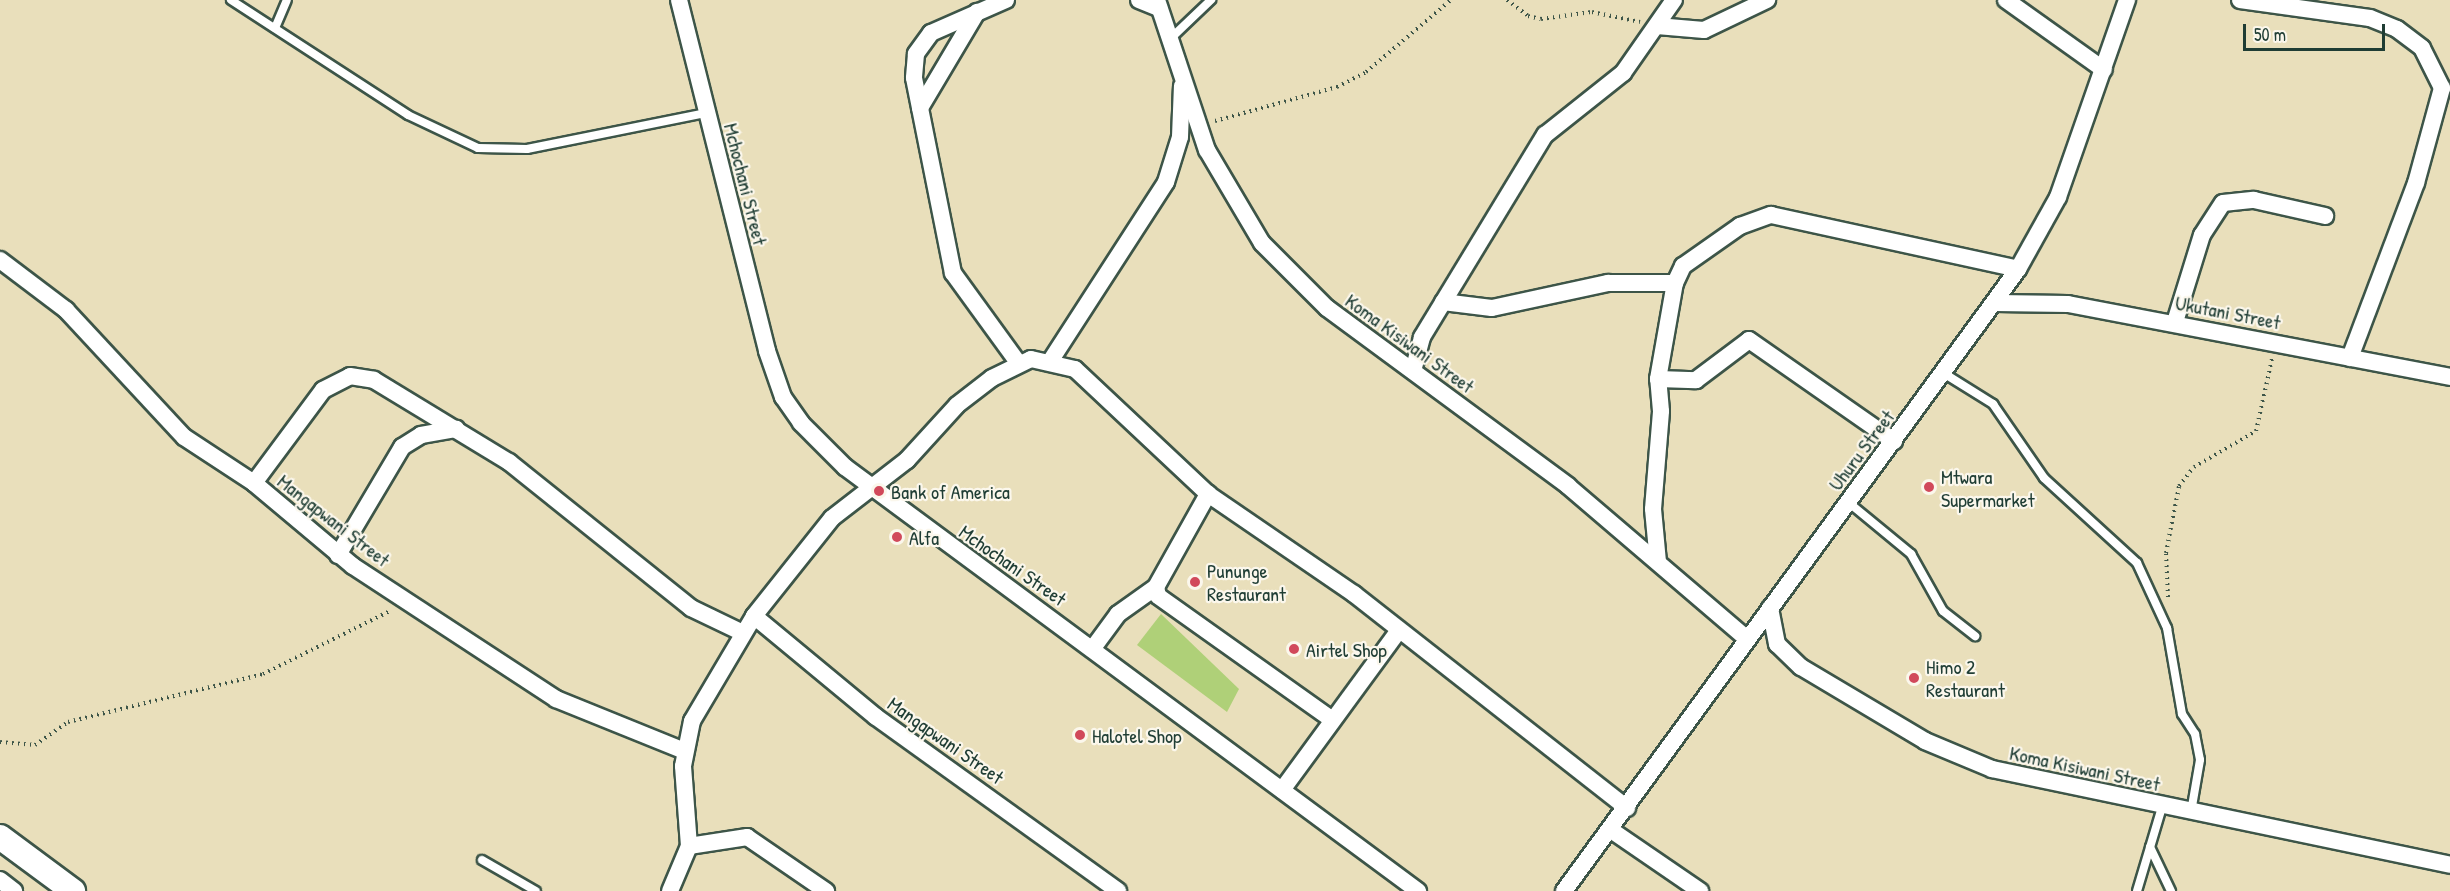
<!DOCTYPE html>
<style>
body{margin:0}
#map{position:relative;width:2450px;height:891px;overflow:hidden;background:#e9dfbb;font-family:"Patrick Hand",sans-serif}
div>[style]{position:absolute}
.green>*{inset:0;background:#afd078}
.path>*{height:4px;margin-top:-2px;transform-origin:0;background:repeating-linear-gradient(90deg,#3d5548 0 1.5px,transparent 0 6px)}
.roads{filter:drop-shadow(2px 0 #3d5548) drop-shadow(-2px 0 #3d5548) drop-shadow(0 2px #3d5548) drop-shadow(0 -2px #3d5548)}
.lane>*{height:8px;margin:-4px;padding:0 4px;transform-origin:4px;border-radius:4px;background:#fff}
.street>*{height:16px;margin:-8px;padding:0 8px;transform-origin:8px;border-radius:8px;background:#fff}
.secondary>*{height:24px;margin:-12px;padding:0 12px;transform-origin:12px;border-radius:12px;background:#fff}
.dots>*{width:16px;height:16px;translate:-50% -50%;box-sizing:border-box;border:3px solid #fbf7ec;border-radius:50%}
span{translate:-50% -50%;white-space:nowrap;text-align:center;line-height:1.15;-webkit-text-stroke:4.5px #fbf7ec;paint-order:stroke}
.street-label{font-size:20px;color:#1f3d34}
.poi-label{font-size:20px;color:#1f3d34}
.left{translate:0 -50%;text-align:left}
.scale{position:absolute;left:2243px;top:24px;width:142px;height:27px;box-sizing:border-box;border:3px solid #1f3d34;border-top:0;padding-left:8px;font-size:18px;line-height:21px;white-space:nowrap;color:#1f3d34;-webkit-text-stroke:4px #fbf7ec;paint-order:stroke}
</style>
<div id="map">
<div class="green">
<i style="clip-path:polygon(1161px 614px,1239px 689px,1227px 712px,1137px 645px)"></i>
</div>
<div class="path">
<i style="left:1507px;top:0;width:26px;rotate:37deg"></i>
<i style="left:1528px;top:16px;width:13px;rotate:13deg"></i>
<i style="left:1541px;top:19px;width:51px;rotate:-7.8deg"></i>
<i style="left:1592px;top:12px;width:49px;rotate:11.8deg"></i>
<i style="left:1215px;top:121px;width:127px;rotate:-15.6deg"></i>
<i style="left:1337px;top:87px;width:33px;rotate:-27deg"></i>
<i style="left:1366px;top:72px;width:111px;rotate:-40.3deg"></i>
<i style="left:2168px;top:597px;width:44px;rotate:-92.6deg"></i>
<i style="left:2166px;top:553px;width:68px;rotate:-79deg"></i>
<i style="left:2179px;top:486px;width:24px;rotate:-52deg"></i>
<i style="left:2194px;top:467px;width:72px;rotate:-30.1deg"></i>
<i style="left:2256px;top:431px;width:74px;rotate:-77.5deg"></i>
<i style="left:0;top:742px;width:35px;rotate:5deg"></i>
<i style="left:35px;top:745px;width:40px;rotate:-34.9deg"></i>
<i style="left:68px;top:722px;width:201px;rotate:-13.8deg"></i>
<i style="left:263px;top:674px;width:142px;rotate:-26.4deg"></i>
</div>
<div class="roads">
<div class="lane">
<i style="left:231px;top:0;width:211px;rotate:33deg"></i>
<i style="left:408px;top:115px;width:77px;rotate:25.2deg"></i>
<i style="left:478px;top:148px;width:49px;rotate:1.2deg"></i>
<i style="left:527px;top:149px;width:183px;rotate:-11.4deg"></i>
<i style="left:275px;top:28px;width:30px;rotate:-67deg"></i>
<i style="left:1170px;top:39px;width:57px;rotate:-43.6deg"></i>
<i style="left:1945px;top:374px;width:57px;rotate:32deg"></i>
<i style="left:1993px;top:404px;width:90px;rotate:55.4deg"></i>
<i style="left:2044px;top:478px;width:126px;rotate:42.4deg"></i>
<i style="left:2137px;top:563px;width:72px;rotate:65.2deg"></i>
<i style="left:2167px;top:628px;width:87px;rotate:80.1deg"></i>
<i style="left:2182px;top:714px;width:24px;rotate:57deg"></i>
<i style="left:2195px;top:734px;width:26px;rotate:79deg"></i>
<i style="left:2200px;top:760px;width:53px;rotate:99.8deg"></i>
<i style="left:1848px;top:502px;width:82px;rotate:39.5deg"></i>
<i style="left:1911px;top:554px;width:65px;rotate:60.7deg"></i>
<i style="left:1943px;top:611px;width:41px;rotate:38deg"></i>
<i style="left:2150px;top:847px;width:49px;rotate:64.5deg"></i>
<i style="left:482px;top:860px;width:62px;rotate:29.9deg"></i>
<i style="left:2137px;top:891px;width:88px;rotate:-73.4deg"></i>
</div>
<div class="street">
<i style="left:679px;top:0;width:362px;rotate:75.9deg"></i>
<i style="left:767px;top:351px;width:49px;rotate:70.8deg"></i>
<i style="left:783px;top:397px;width:32px;rotate:55deg"></i>
<i style="left:801px;top:423px;width:62px;rotate:45deg"></i>
<i style="left:845px;top:467px;width:713px;rotate:36.5deg"></i>
<i style="left:1006px;top:0;width:82px;rotate:156.3deg"></i>
<i style="left:931px;top:33px;width:26px;rotate:126deg"></i>
<i style="left:916px;top:54px;width:24px;rotate:95deg"></i>
<i style="left:914px;top:78px;width:199px;rotate:78.7deg"></i>
<i style="left:953px;top:273px;width:112px;rotate:54deg"></i>
<i style="left:1139px;top:0;width:22px;rotate:22deg"></i>
<i style="left:1157px;top:0;width:158px;rotate:71.6deg"></i>
<i style="left:1207px;top:150px;width:108px;rotate:59.4deg"></i>
<i style="left:1262px;top:243px;width:92px;rotate:45deg"></i>
<i style="left:1327px;top:308px;width:300px;rotate:36.4deg"></i>
<i style="left:1568px;top:486px;width:235px;rotate:40.5deg"></i>
<i style="left:2006px;top:0;width:120px;rotate:35.5deg"></i>
<i style="left:2240px;top:0;width:131px;rotate:7.9deg"></i>
<i style="left:2370px;top:18px;width:29px;rotate:22deg"></i>
<i style="left:2397px;top:29px;width:31px;rotate:37deg"></i>
<i style="left:2422px;top:48px;width:45px;rotate:63.4deg"></i>
<i style="left:2442px;top:88px;width:98px;rotate:105.3deg"></i>
<i style="left:2416px;top:183px;width:187px;rotate:110.7deg"></i>
<i style="left:1657px;top:26px;width:47px;rotate:4.9deg"></i>
<i style="left:1704px;top:30px;width:70px;rotate:-25.5deg"></i>
<i style="left:920px;top:108px;width:112px;rotate:-59.3deg"></i>
<i style="left:0;top:260px;width:83px;rotate:37.1deg"></i>
<i style="left:66px;top:310px;width:173px;rotate:47.1deg"></i>
<i style="left:184px;top:437px;width:84px;rotate:33.3deg"></i>
<i style="left:254px;top:483px;width:129px;rotate:40deg"></i>
<i style="left:353px;top:566px;width:243px;rotate:33.2deg"></i>
<i style="left:556px;top:699px;width:139px;rotate:22deg"></i>
<i style="left:1443px;top:302px;width:49px;rotate:7deg"></i>
<i style="left:1492px;top:308px;width:119px;rotate:-12.2deg"></i>
<i style="left:1608px;top:283px;width:67px"></i>
<i style="left:1675px;top:283px;width:19px;rotate:-65deg"></i>
<i style="left:1683px;top:266px;width:70px;rotate:-35.1deg"></i>
<i style="left:1740px;top:226px;width:33px;rotate:-20deg"></i>
<i style="left:1771px;top:215px;width:253px;rotate:12.3deg"></i>
<i style="left:1996px;top:303px;width:72px;rotate:0.8deg"></i>
<i style="left:2068px;top:304px;width:389px;rotate:10.8deg"></i>
<i style="left:2175px;top:322px;width:91px;rotate:-72.8deg"></i>
<i style="left:2202px;top:235px;width:38px;rotate:-57deg"></i>
<i style="left:2223px;top:203px;width:31px;rotate:-6deg"></i>
<i style="left:2254px;top:200px;width:73px;rotate:12.7deg"></i>
<i style="left:1051px;top:360px;width:212px;rotate:-57.1deg"></i>
<i style="left:1166px;top:182px;width:47px;rotate:-72.7deg"></i>
<i style="left:1180px;top:137px;width:51px;rotate:-87.8deg"></i>
<i style="left:1413px;top:371px;width:35px;rotate:-75deg"></i>
<i style="left:1422px;top:337px;width:237px;rotate:-58.7deg"></i>
<i style="left:1545px;top:135px;width:100px;rotate:-38.5deg"></i>
<i style="left:1623px;top:73px;width:89px;rotate:-55.1deg"></i>
<i style="left:1658px;top:379px;width:38px;rotate:2deg"></i>
<i style="left:1696px;top:380px;width:66px;rotate:-37deg"></i>
<i style="left:1749px;top:340px;width:177px;rotate:34.9deg"></i>
<i style="left:254px;top:483px;width:116px;rotate:-53.4deg"></i>
<i style="left:323px;top:390px;width:30px;rotate:-27deg"></i>
<i style="left:350px;top:376px;width:24px;rotate:9deg"></i>
<i style="left:374px;top:380px;width:158px;rotate:31.3deg"></i>
<i style="left:509px;top:462px;width:233px;rotate:38.7deg"></i>
<i style="left:691px;top:608px;width:58px;rotate:25.7deg"></i>
<i style="left:338px;top:555px;width:126px;rotate:-59.3deg"></i>
<i style="left:402px;top:447px;width:22px;rotate:-32deg"></i>
<i style="left:421px;top:435px;width:36px;rotate:-10deg"></i>
<i style="left:1658px;top:562px;width:53px;rotate:-95.4deg"></i>
<i style="left:1653px;top:509px;width:98px;rotate:-85.3deg"></i>
<i style="left:1661px;top:411px;width:32px;rotate:-95deg"></i>
<i style="left:1658px;top:379px;width:97px;rotate:-80deg"></i>
<i style="left:1156px;top:587px;width:9px;rotate:77deg"></i>
<i style="left:1158px;top:596px;width:212px;rotate:35.4deg"></i>
<i style="left:1770px;top:608px;width:37px;rotate:79deg"></i>
<i style="left:1777px;top:644px;width:33px;rotate:44deg"></i>
<i style="left:1801px;top:667px;width:144px;rotate:30.8deg"></i>
<i style="left:1925px;top:741px;width:73px;rotate:22.7deg"></i>
<i style="left:1992px;top:769px;width:468px;rotate:11.8deg"></i>
<i style="left:754px;top:616px;width:158px;rotate:39.6deg"></i>
<i style="left:876px;top:717px;width:298px;rotate:35.7deg"></i>
<i style="left:1093px;top:648px;width:42px;rotate:-53.7deg"></i>
<i style="left:1118px;top:614px;width:47px;rotate:-35.4deg"></i>
<i style="left:1156px;top:587px;width:107px;rotate:-60.8deg"></i>
<i style="left:1282px;top:790px;width:198px;rotate:-53.8deg"></i>
<i style="left:1611px;top:830px;width:108px;rotate:34.4deg"></i>
<i style="left:689px;top:846px;width:59px;rotate:-8.8deg"></i>
<i style="left:747px;top:837px;width:96px;rotate:34.4deg"></i>
<i style="left:0;top:880px;width:18px;rotate:38deg"></i>
<i style="left:670px;top:891px;width:49px;rotate:-67.1deg"></i>
<i style="left:689px;top:846px;width:80px;rotate:-94.3deg"></i>
<i style="left:683px;top:766px;width:46px;rotate:-78.7deg"></i>
<i style="left:692px;top:721px;width:122px;rotate:-59.4deg"></i>
<i style="left:754px;top:616px;width:125px;rotate:-51.5deg"></i>
<i style="left:832px;top:518px;width:95px;rotate:-37.7deg"></i>
<i style="left:907px;top:460px;width:74px;rotate:-47.7deg"></i>
<i style="left:957px;top:405px;width:44px;rotate:-37.6deg"></i>
<i style="left:992px;top:378px;width:43px;rotate:-26deg"></i>
<i style="left:1031px;top:359px;width:45px;rotate:12.8deg"></i>
<i style="left:1075px;top:369px;width:183px;rotate:43.2deg"></i>
<i style="left:1208px;top:494px;width:177px;rotate:34.4deg"></i>
<i style="left:1354px;top:594px;width:347px;rotate:38.1deg"></i>
<i style="left:1564px;top:891px;width:770px;rotate:-53.87deg"></i>
<i style="left:2018px;top:269px;width:82px;rotate:-60.9deg"></i>
<i style="left:2058px;top:197px;width:209px;rotate:-70.7deg"></i>
</div>
<div class="secondary">
<i style="left:0;top:837px;width:91px;rotate:36.5deg"></i>
</div>
</div>
<div class="dots">
<i style="left:1929px;top:487px;background:#d1495b"></i>
<i style="left:879px;top:491px;background:#d1495b"></i>
<i style="left:897px;top:537px;background:#d1495b"></i>
<i style="left:1195px;top:582px;background:#d1495b"></i>
<i style="left:1294px;top:649px;background:#d1495b"></i>
<i style="left:1914px;top:678px;background:#d1495b"></i>
<i style="left:1080px;top:735px;background:#d1495b"></i>
</div>
<div class="street-label">
<span style="left:746px;top:184px;rotate:76deg">Mchochani Street</span>
<span style="left:2228px;top:312px;rotate:11deg">Ukutani Street</span>
<span style="left:1410px;top:343px;rotate:36deg">Koma Kisiwani Street</span>
<span style="left:1861px;top:450px;rotate:-53deg">Uhuru Street</span>
<span style="left:334px;top:520px;rotate:38deg">Mangapwani Street</span>
<span style="left:1013px;top:565px;rotate:35deg">Mchochani Street</span>
<span style="left:946px;top:740px;rotate:35deg">Mangapwani Street</span>
<span style="left:2085px;top:768px;rotate:12deg">Koma Kisiwani Street</span>
</div>
<div class="poi-label">
<span class="left" style="left:1941px;top:488px">Mtwara<br>Supermarket</span>
<span class="left" style="left:891px;top:491px">Bank of America</span>
<span class="left" style="left:909px;top:537px">Alfa</span>
<span class="left" style="left:1207px;top:582px">Pununge<br>Restaurant</span>
<span class="left" style="left:1306px;top:649px">Airtel Shop</span>
<span class="left" style="left:1926px;top:678px">Himo 2<br>Restaurant</span>
<span class="left" style="left:1092px;top:735px">Halotel Shop</span>
</div>
<div class="scale">50 m</div>
</div>
